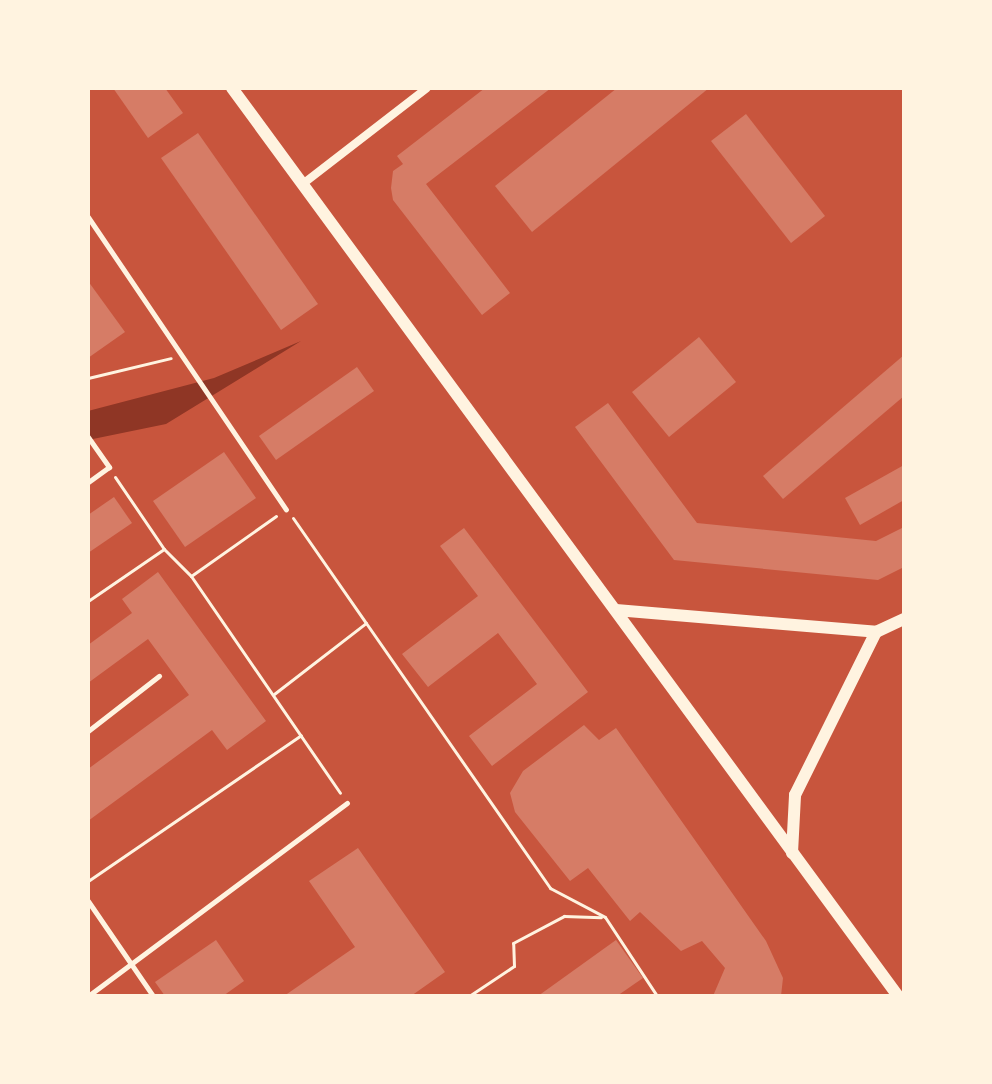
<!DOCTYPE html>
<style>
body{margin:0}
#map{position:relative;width:992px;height:1084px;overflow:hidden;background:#c8553d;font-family:Helvetica,sans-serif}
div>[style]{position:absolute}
.water>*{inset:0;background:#8f3625}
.building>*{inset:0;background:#d67c66}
.path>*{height:3px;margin:-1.5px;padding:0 1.5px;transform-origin:1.5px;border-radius:1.5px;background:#fff3e0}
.service>*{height:5px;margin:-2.5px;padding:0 2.5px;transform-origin:2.5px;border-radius:2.5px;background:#fff3e0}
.minor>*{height:8px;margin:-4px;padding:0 4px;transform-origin:4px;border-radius:4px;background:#fff3e0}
.tertiary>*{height:12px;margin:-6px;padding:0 6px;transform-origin:6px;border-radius:6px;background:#fff3e0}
span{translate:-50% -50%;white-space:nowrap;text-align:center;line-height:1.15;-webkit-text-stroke:7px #fff3e0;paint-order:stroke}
.frame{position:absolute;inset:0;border:90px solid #fff3e0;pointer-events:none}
</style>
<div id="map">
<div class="water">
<i style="clip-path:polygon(301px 341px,166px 424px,88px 440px,88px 411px,214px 378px)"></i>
</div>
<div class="building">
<i style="clip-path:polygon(113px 88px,165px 88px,183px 113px,148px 138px)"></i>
<i style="clip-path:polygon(485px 88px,551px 88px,426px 184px,510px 293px,482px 315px,393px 200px,391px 188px,393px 171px,403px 164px,397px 156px)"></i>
<i style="clip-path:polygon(617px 88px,709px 88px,532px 232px,495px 186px)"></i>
<i style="clip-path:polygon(746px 114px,825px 216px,791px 243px,711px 141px)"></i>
<i style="clip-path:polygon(198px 133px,318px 304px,281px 330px,161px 158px)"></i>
<i style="clip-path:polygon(88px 281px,125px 332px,88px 358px)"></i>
<i style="clip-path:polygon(699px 337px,736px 382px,669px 437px,632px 392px)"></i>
<i style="clip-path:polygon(904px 355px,904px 396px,783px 499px,763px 476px)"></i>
<i style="clip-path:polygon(357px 367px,374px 391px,276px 460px,259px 436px)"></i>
<i style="clip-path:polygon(608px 403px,697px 523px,876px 541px,904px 527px,904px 567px,878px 580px,674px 560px,575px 427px)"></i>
<i style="clip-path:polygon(224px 452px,256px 498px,185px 547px,153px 501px)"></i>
<i style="clip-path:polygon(904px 465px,904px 500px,860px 525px,845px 498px)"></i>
<i style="clip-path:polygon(114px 497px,132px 523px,88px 553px,88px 515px)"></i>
<i style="clip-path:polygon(464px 528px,588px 692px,492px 766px,469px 736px,537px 684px,498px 633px,428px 687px,402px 654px,478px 596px,440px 546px)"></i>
<i style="clip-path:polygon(158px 572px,266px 721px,227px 750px,212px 730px,88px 821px,88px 769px,189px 695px,148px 639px,88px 683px,88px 645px,132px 613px,122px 599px)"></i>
<i style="clip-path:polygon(584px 725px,599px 740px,616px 728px,766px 941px,783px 978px,781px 996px,713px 996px,725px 968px,702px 941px,681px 951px,640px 912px,630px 921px,588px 868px,570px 881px,515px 812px,510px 793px,523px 771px)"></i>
<i style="clip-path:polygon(358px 848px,445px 972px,411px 996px,284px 996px,355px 947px,309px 881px)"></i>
<i style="clip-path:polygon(216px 940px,244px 981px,223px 996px,165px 996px,155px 982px)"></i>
<i style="clip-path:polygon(616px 940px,643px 978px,617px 996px,538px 996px)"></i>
</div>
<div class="path">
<i style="left:88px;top:378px;width:85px;rotate:-13.5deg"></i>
<i style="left:276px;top:516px;width:104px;rotate:144.8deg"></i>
<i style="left:191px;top:576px;width:263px;rotate:55.5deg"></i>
<i style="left:293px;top:518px;width:128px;rotate:55.2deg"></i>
<i style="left:164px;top:549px;width:38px;rotate:45deg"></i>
<i style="left:88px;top:601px;width:92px;rotate:-34.4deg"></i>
<i style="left:164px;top:549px;width:87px;rotate:-124.2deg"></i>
<i style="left:274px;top:694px;width:116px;rotate:-37.7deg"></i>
<i style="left:366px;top:623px;width:323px;rotate:55.2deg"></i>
<i style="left:550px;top:888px;width:62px;rotate:27.8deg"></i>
<i style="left:605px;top:917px;width:95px;rotate:56.6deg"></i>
<i style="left:88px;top:881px;width:258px;rotate:-34.4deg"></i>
<i style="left:469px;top:996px;width:54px;rotate:-33.7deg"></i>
<i style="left:514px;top:966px;width:23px;rotate:-92deg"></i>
<i style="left:513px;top:943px;width:58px;rotate:-27.9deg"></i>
<i style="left:564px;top:916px;width:37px;rotate:2deg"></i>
</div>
<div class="service">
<i style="left:88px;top:217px;width:353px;rotate:55.9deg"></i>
<i style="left:88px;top:437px;width:37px;rotate:55deg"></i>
<i style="left:109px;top:467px;width:26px;rotate:144deg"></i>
<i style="left:88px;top:731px;width:90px;rotate:-37.8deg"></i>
<i style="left:88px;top:901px;width:115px;rotate:55.6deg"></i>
<i style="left:88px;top:996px;width:323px;rotate:-36.7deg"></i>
</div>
<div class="minor">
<i style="left:304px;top:183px;width:155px;rotate:-37.7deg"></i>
</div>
<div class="tertiary">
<i style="left:232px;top:88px;width:1126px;rotate:53.74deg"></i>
<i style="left:616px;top:610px;width:261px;rotate:4.8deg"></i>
<i style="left:876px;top:632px;width:31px;rotate:-25deg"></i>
<i style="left:792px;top:853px;width:58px;rotate:-87deg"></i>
<i style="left:795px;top:795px;width:182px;rotate:-63.6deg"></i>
</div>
<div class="frame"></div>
</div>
